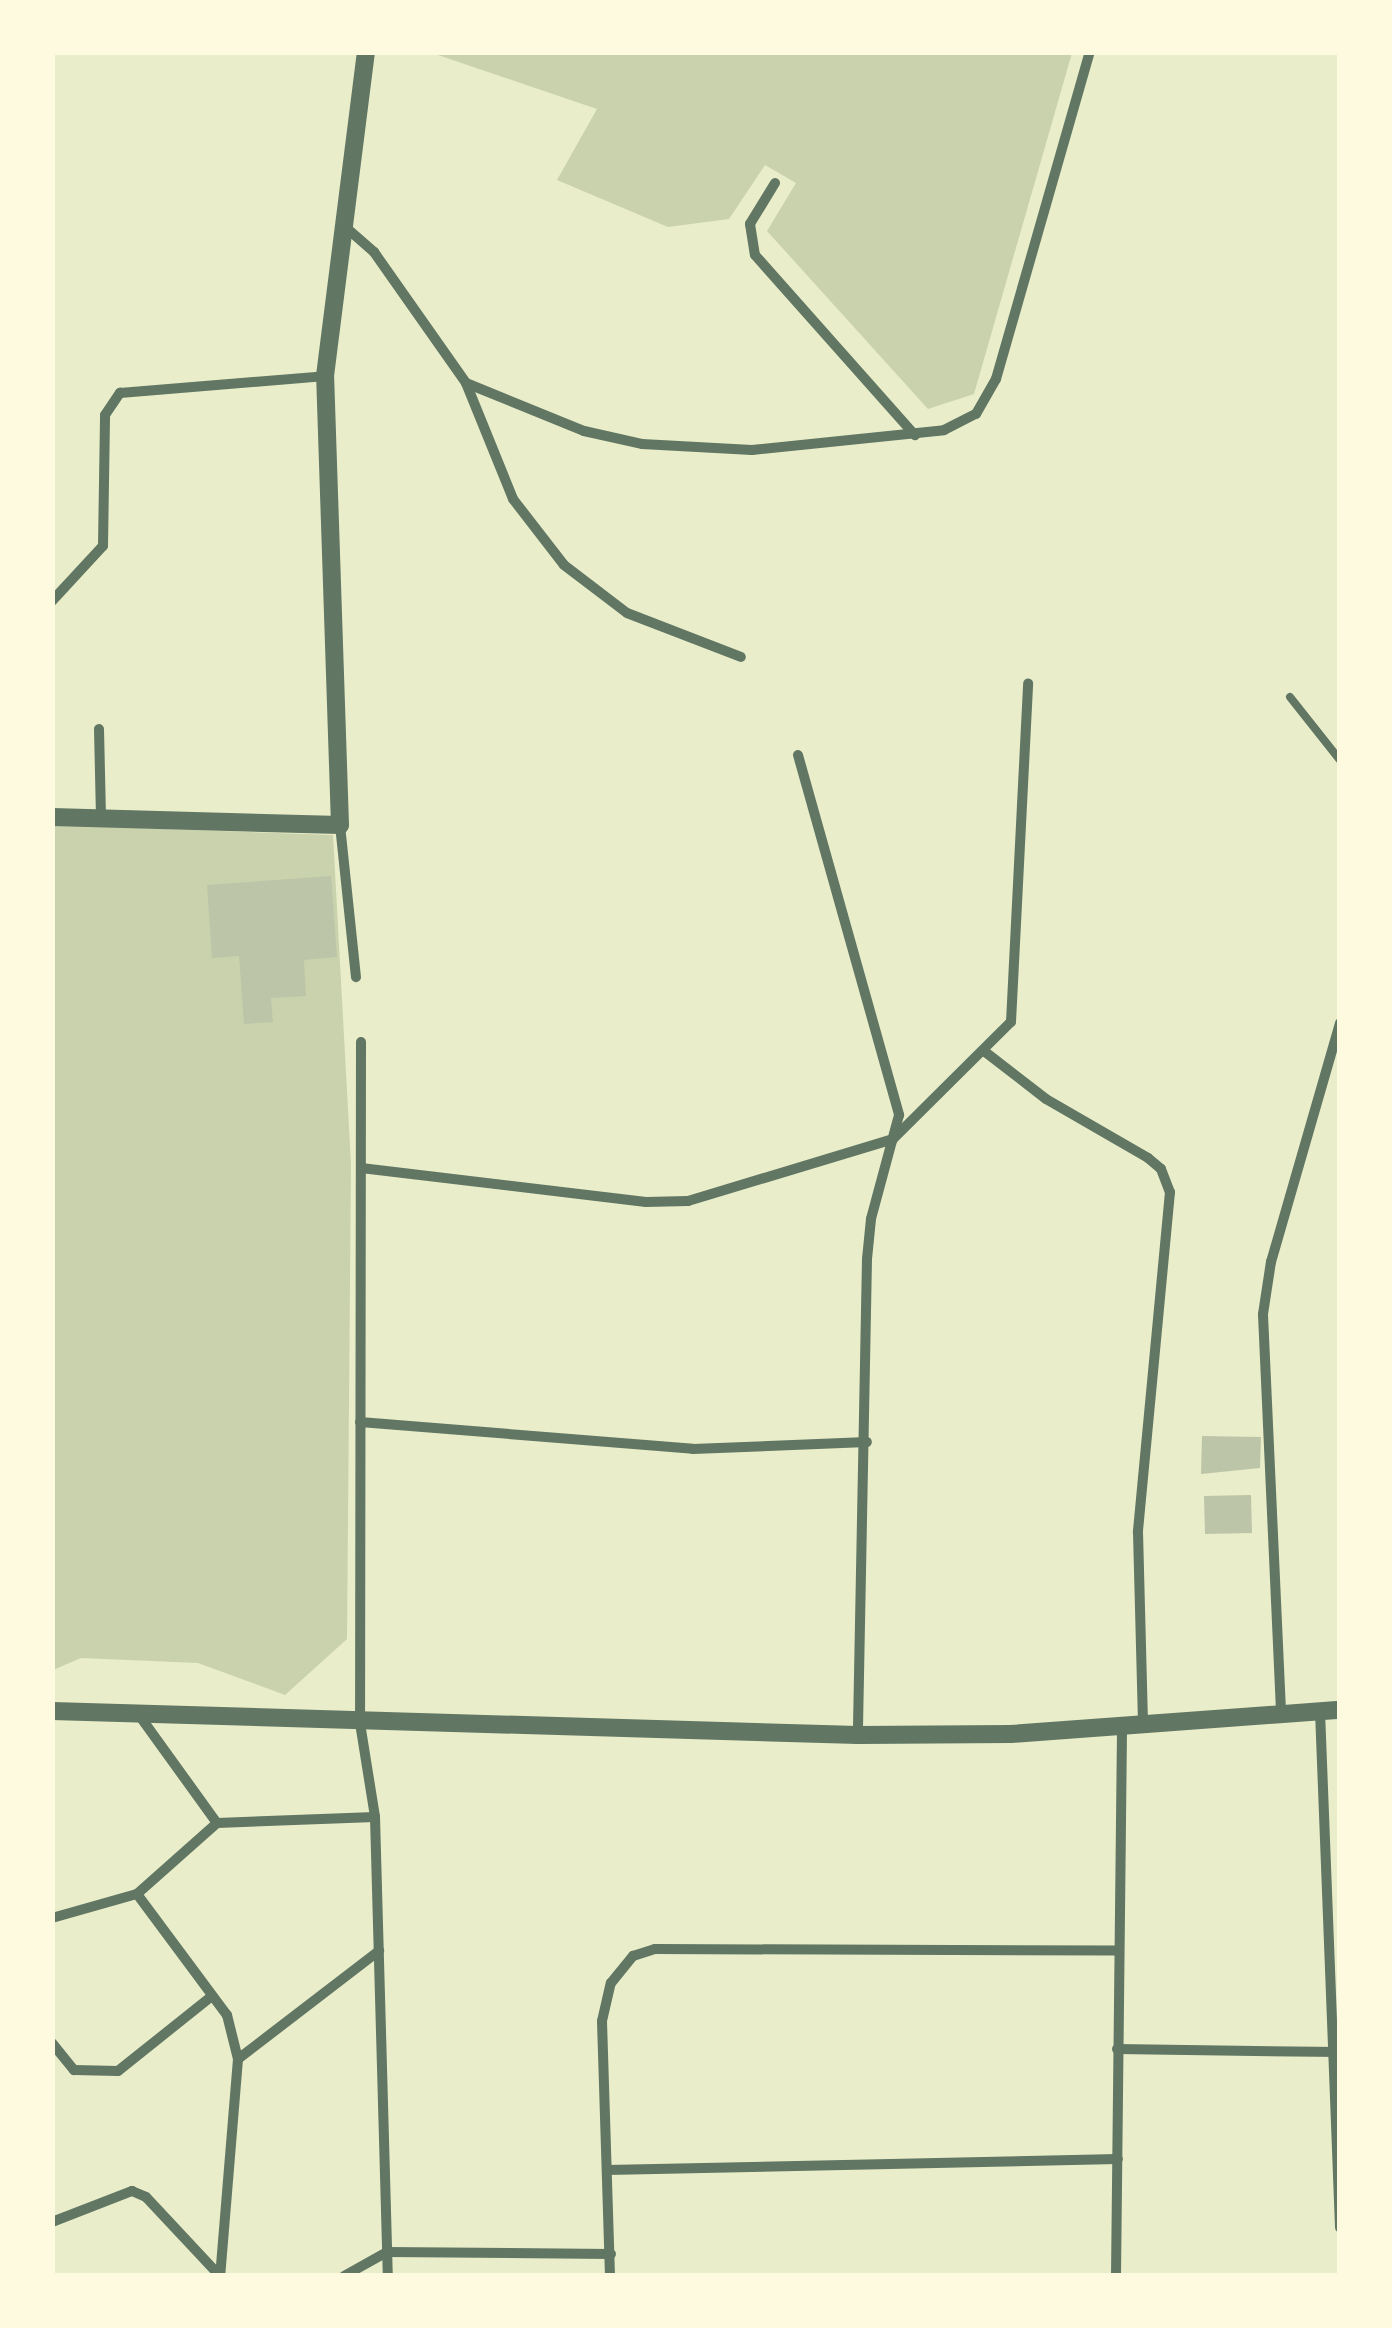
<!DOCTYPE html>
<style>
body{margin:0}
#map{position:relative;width:1392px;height:2328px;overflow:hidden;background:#e9edc9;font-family:Karla,sans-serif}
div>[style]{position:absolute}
.green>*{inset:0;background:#cad2ad}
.building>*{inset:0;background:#bcc5a7}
.service>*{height:8px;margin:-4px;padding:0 4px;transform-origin:4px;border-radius:4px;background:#617663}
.minor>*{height:10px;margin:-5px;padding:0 5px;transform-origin:5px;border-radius:5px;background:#617663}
.tertiary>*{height:18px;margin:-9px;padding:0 9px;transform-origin:9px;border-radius:9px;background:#617663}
span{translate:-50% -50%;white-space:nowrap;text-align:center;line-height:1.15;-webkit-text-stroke:8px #fefae0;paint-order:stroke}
.frame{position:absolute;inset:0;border:55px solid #fefae0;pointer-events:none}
</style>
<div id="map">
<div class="green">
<i style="clip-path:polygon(432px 53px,1072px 53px,974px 394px,928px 409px,767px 231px,796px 183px,765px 165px,729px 219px,668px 227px,557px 180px,597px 109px)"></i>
<i style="clip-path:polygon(53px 825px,333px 835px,351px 1164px,347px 1639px,285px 1695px,198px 1663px,81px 1658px,53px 1670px)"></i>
</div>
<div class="building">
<i style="clip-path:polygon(331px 876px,337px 957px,304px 960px,306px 996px,271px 998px,273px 1022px,244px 1024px,239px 956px,212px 958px,207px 885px)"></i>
<i style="clip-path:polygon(1202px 1436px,1261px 1437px,1260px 1468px,1201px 1474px)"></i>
<i style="clip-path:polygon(1251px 1495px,1252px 1533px,1205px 1534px,1204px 1496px)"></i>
</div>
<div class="service">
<i style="left:1290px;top:697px;width:80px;rotate:51.6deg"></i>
</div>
<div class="minor">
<i style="left:775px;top:183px;width:48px;rotate:121.4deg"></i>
<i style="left:750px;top:224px;width:31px;rotate:81deg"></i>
<i style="left:755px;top:255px;width:241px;rotate:48.4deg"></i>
<i style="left:342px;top:224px;width:43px;rotate:41.2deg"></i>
<i style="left:374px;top:252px;width:160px;rotate:54.9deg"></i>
<i style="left:466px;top:383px;width:127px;rotate:22.1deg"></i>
<i style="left:584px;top:431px;width:59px;rotate:12.6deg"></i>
<i style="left:642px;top:444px;width:110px;rotate:3.1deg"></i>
<i style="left:752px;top:450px;width:193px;rotate:-5.9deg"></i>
<i style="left:944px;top:430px;width:36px;rotate:-27deg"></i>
<i style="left:976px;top:414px;width:40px;rotate:-60.3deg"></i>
<i style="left:996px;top:379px;width:340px;rotate:-74deg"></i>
<i style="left:466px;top:383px;width:125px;rotate:67.9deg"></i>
<i style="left:513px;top:499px;width:83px;rotate:52.3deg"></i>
<i style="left:564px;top:565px;width:79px;rotate:37.3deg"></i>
<i style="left:627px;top:613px;width:122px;rotate:21.1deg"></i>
<i style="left:52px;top:601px;width:75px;rotate:-47.2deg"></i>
<i style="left:103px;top:546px;width:131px;rotate:-89.1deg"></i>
<i style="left:105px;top:415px;width:27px;rotate:-56deg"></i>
<i style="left:120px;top:393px;width:206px;rotate:-4.7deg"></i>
<i style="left:99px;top:729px;width:91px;rotate:88.7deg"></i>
<i style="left:798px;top:755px;width:374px;rotate:74.3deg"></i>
<i style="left:899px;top:1115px;width:108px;rotate:105.1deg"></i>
<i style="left:871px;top:1219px;width:40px;rotate:95.7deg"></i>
<i style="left:867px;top:1259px;width:476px;rotate:91.1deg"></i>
<i style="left:340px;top:825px;width:153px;rotate:84deg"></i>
<i style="left:361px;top:1042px;width:681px;rotate:90.08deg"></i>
<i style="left:360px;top:1723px;width:95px;rotate:80.9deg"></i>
<i style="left:375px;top:1817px;width:459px;rotate:88.4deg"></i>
<i style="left:984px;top:1051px;width:78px;rotate:37.7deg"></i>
<i style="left:1046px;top:1099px;width:118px;rotate:30deg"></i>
<i style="left:1148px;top:1158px;width:17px;rotate:40deg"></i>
<i style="left:1161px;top:1169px;width:25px;rotate:69deg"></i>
<i style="left:1170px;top:1192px;width:342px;rotate:95.4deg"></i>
<i style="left:1138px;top:1532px;width:194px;rotate:88.5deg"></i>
<i style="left:361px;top:1168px;width:287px;rotate:6.8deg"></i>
<i style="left:646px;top:1202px;width:42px;rotate:-1.4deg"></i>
<i style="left:688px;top:1201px;width:214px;rotate:-16.8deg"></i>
<i style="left:893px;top:1139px;width:166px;rotate:-44.8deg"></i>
<i style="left:1011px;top:1022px;width:339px;rotate:-87.1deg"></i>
<i style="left:360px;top:1422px;width:334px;rotate:4.6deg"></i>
<i style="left:693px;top:1449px;width:174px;rotate:-2.3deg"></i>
<i style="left:1281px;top:1711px;width:397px;rotate:-92.6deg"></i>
<i style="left:1263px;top:1314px;width:53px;rotate:-81.3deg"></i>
<i style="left:1271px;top:1262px;width:249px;rotate:-73.9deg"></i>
<i style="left:1320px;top:1711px;width:517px;rotate:87.78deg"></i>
<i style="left:139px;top:1715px;width:133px;rotate:54.2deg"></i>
<i style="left:137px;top:1894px;width:151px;rotate:53.4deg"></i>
<i style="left:227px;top:2015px;width:45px;rotate:76deg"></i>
<i style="left:238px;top:2059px;width:218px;rotate:94.7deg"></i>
<i style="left:52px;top:1918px;width:88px;rotate:-15.8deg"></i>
<i style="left:137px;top:1894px;width:107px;rotate:-41.6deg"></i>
<i style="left:217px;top:1823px;width:158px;rotate:-2.2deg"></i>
<i style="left:52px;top:2043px;width:35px;rotate:51deg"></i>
<i style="left:74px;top:2070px;width:44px;rotate:1.3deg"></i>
<i style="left:118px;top:2071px;width:120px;rotate:-38.6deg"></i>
<i style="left:1117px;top:2049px;width:223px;rotate:0.8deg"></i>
<i style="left:238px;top:2059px;width:178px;rotate:-37.5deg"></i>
<i style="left:607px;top:2170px;width:511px;rotate:-1.23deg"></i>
<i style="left:52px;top:2222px;width:86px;rotate:-21.2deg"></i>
<i style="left:132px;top:2191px;width:15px;rotate:23deg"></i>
<i style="left:146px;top:2197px;width:108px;rotate:46.9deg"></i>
<i style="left:344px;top:2276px;width:49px;rotate:-29.2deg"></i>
<i style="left:387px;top:2252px;width:224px;rotate:0.5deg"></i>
<i style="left:610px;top:2276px;width:255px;rotate:-91.8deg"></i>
<i style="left:602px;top:2021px;width:39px;rotate:-77deg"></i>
<i style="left:611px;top:1983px;width:35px;rotate:-51deg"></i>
<i style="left:633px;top:1956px;width:23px;rotate:-18deg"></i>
<i style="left:655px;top:1949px;width:462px;rotate:0.2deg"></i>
<i style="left:1116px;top:2276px;width:548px;rotate:-89.37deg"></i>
</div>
<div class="tertiary">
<i style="left:52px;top:817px;width:288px;rotate:1.6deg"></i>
<i style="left:340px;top:825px;width:449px;rotate:-91.9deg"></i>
<i style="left:325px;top:376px;width:327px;rotate:-82.8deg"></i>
<i style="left:52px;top:1711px;width:806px;rotate:1.71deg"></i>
<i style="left:858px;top:1735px;width:153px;rotate:-0.4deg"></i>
<i style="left:1011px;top:1734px;width:330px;rotate:-4.2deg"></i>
</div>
<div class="frame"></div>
</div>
